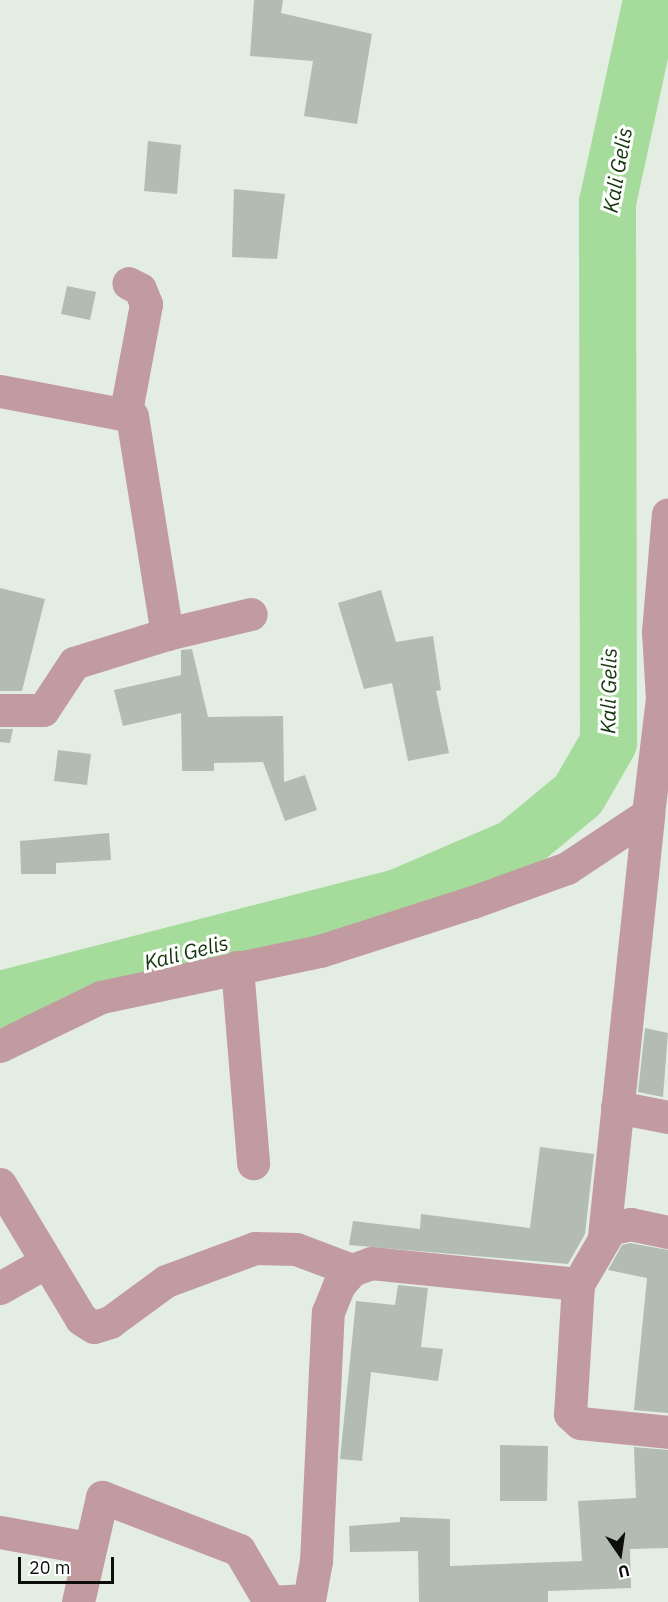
<!DOCTYPE html>
<style>
body{margin:0}
#map{position:relative;width:668px;height:1602px;overflow:hidden;background:#e3ede2;font-family:"IBM Plex Sans",sans-serif}
div>[style]{position:absolute}
.river>*{height:57px;margin:-28.5px;padding:0 28.5px;transform-origin:28.5px;border-radius:28.5px;background:#a5db9b}
.building>*{inset:0;background:#b3bcb1}
.street>*{height:33px;margin:-16.5px;padding:0 16.5px;transform-origin:16.5px;border-radius:16.5px;background:#c29ba0}
span{translate:-50% -50%;white-space:nowrap;text-align:center;line-height:1.15;-webkit-text-stroke:6px #fff;paint-order:stroke}
.water-label{font-size:21px;color:#13370c;font-style:italic}
.north{position:absolute;left:590px;top:1524px;width:60px;height:60px;-webkit-text-stroke:4px #fff;paint-order:stroke;rotate:167deg;font-size:16px;font-weight:700;line-height:24px;text-align:center;color:#0b0e0b}
.north::after{content:'';display:block;margin:auto;width:21px;height:27px;background:#0b0e0b;clip-path:polygon(50% 0,100% 100%,50% 72%,0 100%)}
.scale{position:absolute;left:18px;top:1557px;width:96px;height:27px;box-sizing:border-box;border:3px solid #0b0e0b;border-top:0;padding-left:8px;font-size:18px;line-height:21px;white-space:nowrap;color:#0b0e0b;-webkit-text-stroke:4px #fff;paint-order:stroke}
</style>
<div id="map">
<div class="river">
<i style="left:0;top:999px;width:411px;rotate:-14.4deg"></i>
<i style="left:398px;top:897px;width:126px;rotate:-23.3deg"></i>
<i style="left:514px;top:847px;width:83px;rotate:-39.6deg"></i>
<i style="left:578px;top:794px;width:60px;rotate:-60deg"></i>
<i style="left:608px;top:742px;width:540px;rotate:-90.11deg"></i>
<i style="left:607px;top:202px;width:207px;rotate:-77.7deg"></i>
</div>
<div class="building">
<i style="clip-path:polygon(254px 0,283px 0,281px 13px,372px 34px,357px 124px,304px 116px,313px 61px,250px 56px)"></i>
<i style="clip-path:polygon(148px 141px,181px 145px,177px 194px,144px 191px)"></i>
<i style="clip-path:polygon(234px 189px,285px 194px,277px 259px,232px 257px)"></i>
<i style="clip-path:polygon(67px 286px,96px 292px,90px 320px,61px 314px)"></i>
<i style="clip-path:polygon(0 588px,45px 599px,22px 691px,0 691px)"></i>
<i style="clip-path:polygon(381px 590px,396px 642px,433px 636px,441px 690px,436px 691px,449px 753px,408px 761px,392px 683px,364px 689px,338px 603px)"></i>
<i style="clip-path:polygon(192px 649px,208px 717px,283px 716px,284px 782px,305px 775px,317px 810px,285px 821px,263px 762px,214px 763px,214px 771px,182px 771px,181px 713px,123px 726px,114px 690px,181px 675px,181px 650px)"></i>
<i style="clip-path:polygon(0 729px,13px 729px,10px 743px,0 742px)"></i>
<i style="clip-path:polygon(58px 750px,91px 754px,87px 785px,54px 781px)"></i>
<i style="clip-path:polygon(109px 833px,111px 860px,56px 863px,56px 874px,21px 874px,20px 841px)"></i>
<i style="clip-path:polygon(645px 1028px,668px 1033px,663px 1097px,638px 1092px)"></i>
<i style="clip-path:polygon(540px 1147px,594px 1154px,585px 1234px,568px 1264px,349px 1245px,353px 1221px,420px 1229px,421px 1214px,530px 1228px)"></i>
<i style="clip-path:polygon(630px 1243px,668px 1250px,668px 1413px,634px 1410px,647px 1278px,608px 1270px,622px 1245px)"></i>
<i style="clip-path:polygon(398px 1285px,428px 1288px,421px 1347px,443px 1349px,438px 1381px,371px 1372px,362px 1461px,340px 1459px,356px 1301px,395px 1305px)"></i>
<i style="clip-path:polygon(500px 1445px,548px 1446px,547px 1501px,500px 1501px)"></i>
<i style="clip-path:polygon(634px 1447px,668px 1450px,668px 1548px,630px 1549px,631px 1588px,548px 1591px,548px 1602px,419px 1602px,418px 1551px,350px 1552px,349px 1526px,400px 1522px,400px 1517px,450px 1519px,450px 1566px,582px 1561px,578px 1501px,636px 1498px)"></i>
</div>
<div class="street">
<i style="left:0;top:391px;width:134px;rotate:10.7deg"></i>
<i style="left:132px;top:416px;width:221px;rotate:80.9deg"></i>
<i style="left:167px;top:634px;width:97px;rotate:162.7deg"></i>
<i style="left:74px;top:663px;width:56px;rotate:123.4deg"></i>
<i style="left:43px;top:710px;width:43px;rotate:180deg"></i>
<i style="left:126px;top:411px;width:109px;rotate:-79.4deg"></i>
<i style="left:146px;top:304px;width:16px;rotate:-112deg"></i>
<i style="left:140px;top:289px;width:13px;rotate:-153deg"></i>
<i style="left:167px;top:634px;width:86px;rotate:-13.4deg"></i>
<i style="left:237px;top:967px;width:197px;rotate:85.3deg"></i>
<i style="left:0;top:1046px;width:112px;rotate:-25.9deg"></i>
<i style="left:101px;top:997px;width:224px;rotate:-11.9deg"></i>
<i style="left:320px;top:951px;width:161px;rotate:-17.8deg"></i>
<i style="left:473px;top:902px;width:100px;rotate:-19.9deg"></i>
<i style="left:567px;top:868px;width:97px;rotate:-33.7deg"></i>
<i style="left:648px;top:814px;width:116px;rotate:-83.1deg"></i>
<i style="left:662px;top:699px;width:67px;rotate:-93.4deg"></i>
<i style="left:658px;top:632px;width:118px;rotate:-85.2deg"></i>
<i style="left:617px;top:1107px;width:52px;rotate:11.1deg"></i>
<i style="left:0;top:1184px;width:157px;rotate:59deg"></i>
<i style="left:81px;top:1319px;width:15px;rotate:32deg"></i>
<i style="left:94px;top:1327px;width:17px;rotate:-17deg"></i>
<i style="left:110px;top:1322px;width:69px;rotate:-36.2deg"></i>
<i style="left:166px;top:1281px;width:95px;rotate:-20.3deg"></i>
<i style="left:255px;top:1248px;width:41px;rotate:1.4deg"></i>
<i style="left:296px;top:1249px;width:60px;rotate:20.6deg"></i>
<i style="left:604px;top:1236px;width:424px;rotate:-84deg"></i>
<i style="left:578px;top:1284px;width:130px;rotate:93.5deg"></i>
<i style="left:570px;top:1414px;width:13px;rotate:42deg"></i>
<i style="left:580px;top:1423px;width:88px;rotate:5.8deg"></i>
<i style="left:0;top:1288px;width:53px;rotate:-29.5deg"></i>
<i style="left:0;top:1532px;width:90px;rotate:10.2deg"></i>
<i style="left:78px;top:1602px;width:108px;rotate:-77.1deg"></i>
<i style="left:102px;top:1497px;width:147px;rotate:21.1deg"></i>
<i style="left:239px;top:1550px;width:59px;rotate:59.5deg"></i>
<i style="left:267px;top:1602px;width:42px;rotate:-2.7deg"></i>
<i style="left:309px;top:1600px;width:39px;rotate:-80deg"></i>
<i style="left:316px;top:1562px;width:250px;rotate:-87.3deg"></i>
<i style="left:328px;top:1312px;width:29px;rotate:-68deg"></i>
<i style="left:339px;top:1285px;width:20px;rotate:-49deg"></i>
<i style="left:352px;top:1270px;width:20px;rotate:-20deg"></i>
<i style="left:371px;top:1263px;width:208px;rotate:5.8deg"></i>
<i style="left:578px;top:1284px;width:64px;rotate:-59.8deg"></i>
<i style="left:610px;top:1229px;width:21px;rotate:-14deg"></i>
<i style="left:630px;top:1224px;width:39px;rotate:12deg"></i>
</div>
<div class="water-label">
<span style="left:617px;top:170px;rotate:-80deg">Kali Gelis</span>
<span style="left:608px;top:691px;rotate:-89deg">Kali Gelis</span>
<span style="left:186px;top:952px;rotate:-14deg">Kali Gelis</span>
</div>
<div class="north">U</div>
<div class="scale">20 m</div>
</div>
